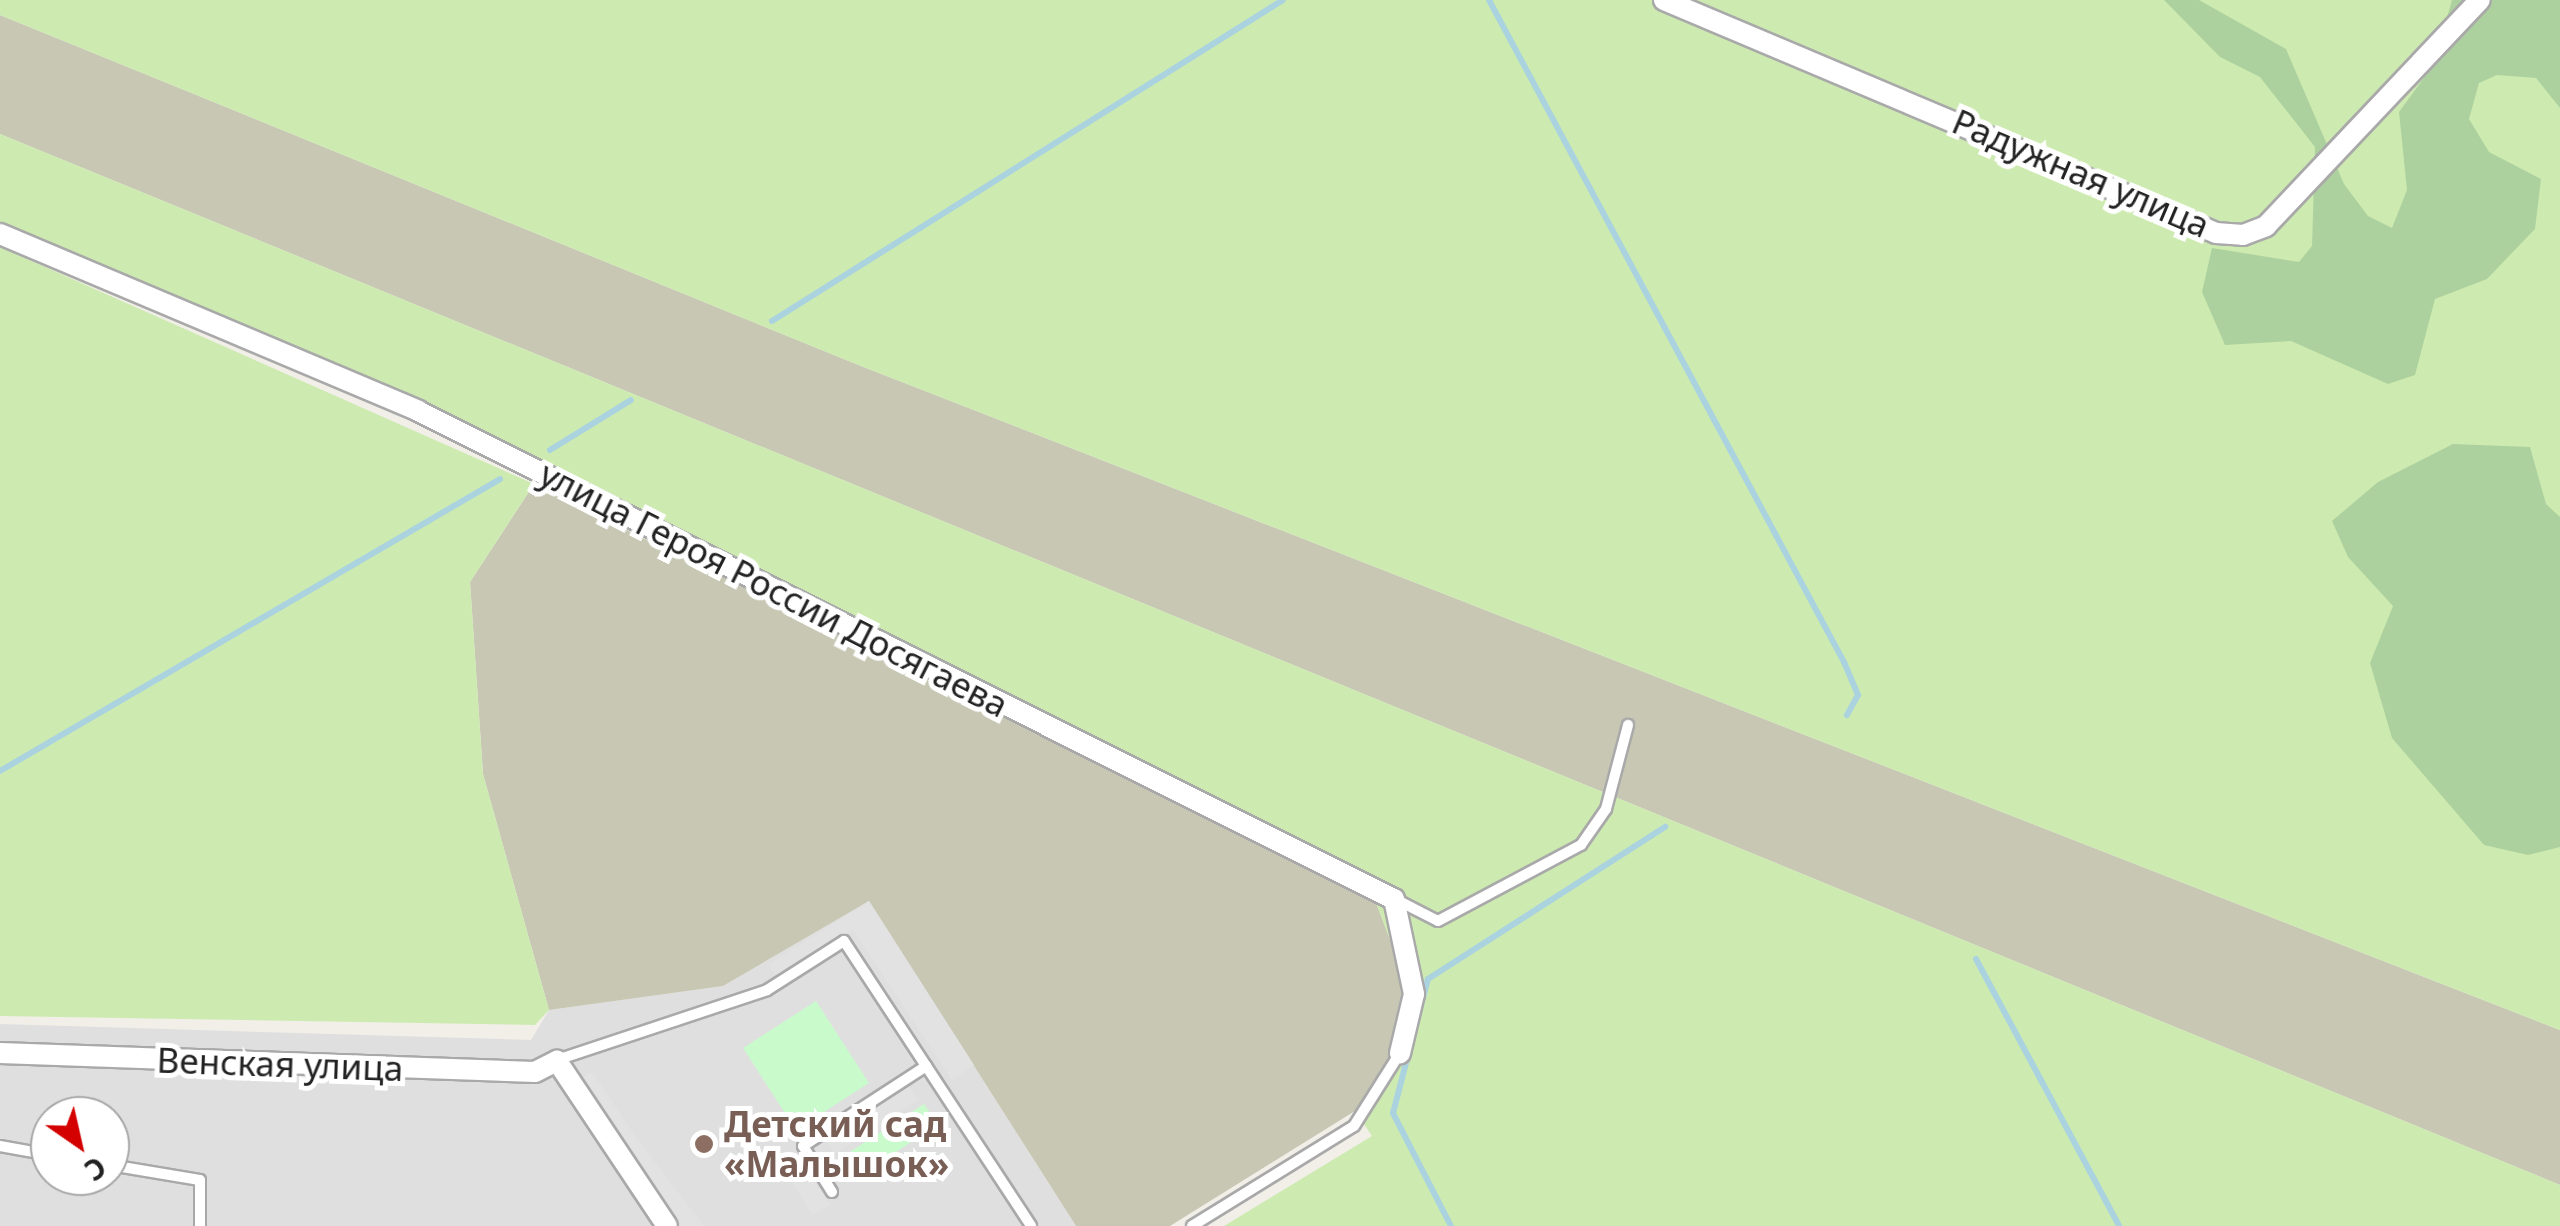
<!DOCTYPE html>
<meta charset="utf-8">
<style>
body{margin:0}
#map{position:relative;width:2560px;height:1226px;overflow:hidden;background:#f2efe9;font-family:"Noto Sans",sans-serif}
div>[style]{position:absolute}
.residential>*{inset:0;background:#e0dfdf}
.construction>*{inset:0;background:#c7c7b4}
.grass>*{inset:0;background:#cdebb0}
.forest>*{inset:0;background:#add19e}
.park>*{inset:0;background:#c8facc}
.parking>*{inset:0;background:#e2e2e2}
.stream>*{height:6px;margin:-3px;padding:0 3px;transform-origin:3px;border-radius:3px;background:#aad3df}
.roads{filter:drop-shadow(2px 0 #a9a9a9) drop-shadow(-2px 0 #a9a9a9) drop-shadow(0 2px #a9a9a9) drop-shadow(0 -2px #a9a9a9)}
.service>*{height:10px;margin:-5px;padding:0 5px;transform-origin:5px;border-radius:5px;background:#fff}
.minor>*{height:20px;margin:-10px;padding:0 10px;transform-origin:10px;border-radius:10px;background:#fff}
.dots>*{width:28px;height:28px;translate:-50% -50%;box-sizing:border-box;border:5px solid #fff;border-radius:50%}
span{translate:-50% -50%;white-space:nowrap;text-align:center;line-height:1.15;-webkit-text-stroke:10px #fff;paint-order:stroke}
.street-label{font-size:35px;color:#222}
.education-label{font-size:35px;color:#785e54;font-weight:700}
.left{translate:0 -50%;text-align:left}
.north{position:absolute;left:30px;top:1096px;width:100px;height:100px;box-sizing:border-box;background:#fff;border:2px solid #a7a7a7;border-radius:50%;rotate:146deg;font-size:28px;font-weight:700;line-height:40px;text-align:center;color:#222}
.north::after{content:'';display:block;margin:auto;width:35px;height:45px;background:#d40000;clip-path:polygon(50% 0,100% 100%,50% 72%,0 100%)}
</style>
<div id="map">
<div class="residential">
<i style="clip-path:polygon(evenodd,869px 901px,1076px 1226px,0 1226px,0 1024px,531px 1040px,549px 1010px,723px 986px,869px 901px,50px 1116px,110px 1116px,110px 1176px,50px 1176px,50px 1116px)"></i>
</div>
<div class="construction">
<i style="clip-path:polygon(0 15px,861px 366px,2560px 1030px,2560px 1185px,0 134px)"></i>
<i style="clip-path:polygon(534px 484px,1375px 900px,1404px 976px,1396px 1047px,1355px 1111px,1170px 1226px,1076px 1226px,869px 901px,723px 986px,549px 1010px,483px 774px,470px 582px)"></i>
</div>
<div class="grass">
<i style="clip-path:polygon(0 0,2560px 0,2560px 1030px,861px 366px,0 15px)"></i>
<i style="clip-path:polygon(0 134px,2560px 1185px,2560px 1226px,1224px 1226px,1372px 1136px,1355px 1111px,1396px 1047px,1404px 977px,1375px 900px,1384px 886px,0 224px)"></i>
<i style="clip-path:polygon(0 247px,534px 484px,470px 582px,483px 774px,549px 1010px,535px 1025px,0 1016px)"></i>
</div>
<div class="forest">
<i style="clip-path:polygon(2164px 0,2199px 0,2286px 49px,2344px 184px,2368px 216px,2392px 228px,2407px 190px,2399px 112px,2434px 64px,2452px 0,2560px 0,2560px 108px,2536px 78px,2497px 75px,2479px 83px,2469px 119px,2489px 152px,2541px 179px,2535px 229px,2487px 279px,2435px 299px,2415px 375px,2388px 384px,2291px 341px,2225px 345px,2202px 292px,2212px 248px,2299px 262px,2312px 246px,2315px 147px,2260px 77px,2220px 57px)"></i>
<i style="clip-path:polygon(2453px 444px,2530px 447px,2546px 504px,2560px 517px,2560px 847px,2528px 855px,2484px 845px,2392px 738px,2370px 663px,2393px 606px,2348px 557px,2332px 521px,2378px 482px)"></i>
</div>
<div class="park">
<i style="clip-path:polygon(816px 1001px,869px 1083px,796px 1130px,743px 1048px)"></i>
<i style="clip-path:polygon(924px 1104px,938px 1125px,852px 1180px,839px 1159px)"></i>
</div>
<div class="parking">
<i style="clip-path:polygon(869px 901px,974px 1065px,952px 1080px,852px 929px,777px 978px,768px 965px)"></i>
<i style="clip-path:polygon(592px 1072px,635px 1136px,704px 1226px,677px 1226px,580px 1079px)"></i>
<i style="clip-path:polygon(907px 1083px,918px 1100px,834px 1154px,824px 1137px)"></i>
<i style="clip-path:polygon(796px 1152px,830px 1205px,813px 1215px,779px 1162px)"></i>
</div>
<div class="stream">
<i style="left:1489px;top:0;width:751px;rotate:61.8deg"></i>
<i style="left:1844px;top:662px;width:36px;rotate:67deg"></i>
<i style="left:1858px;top:695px;width:23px;rotate:119deg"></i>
<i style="left:772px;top:321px;width:603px;rotate:-32.14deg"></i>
<i style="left:550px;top:450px;width:95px;rotate:-31.7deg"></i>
<i style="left:0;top:771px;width:579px;rotate:-30.28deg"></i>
<i style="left:1976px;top:959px;width:303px;rotate:61.8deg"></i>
<i style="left:1451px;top:1226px;width:127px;rotate:-117.2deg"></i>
<i style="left:1393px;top:1113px;width:138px;rotate:-75.4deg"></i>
<i style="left:1428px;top:979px;width:282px;rotate:-32.7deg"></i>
</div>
<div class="roads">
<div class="service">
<i style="left:1395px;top:899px;width:48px;rotate:27.1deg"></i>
<i style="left:1438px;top:921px;width:162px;rotate:-28deg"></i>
<i style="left:1581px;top:845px;width:44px;rotate:-55.2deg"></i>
<i style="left:1606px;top:809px;width:87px;rotate:-75.3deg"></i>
<i style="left:557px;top:1060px;width:221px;rotate:-18.4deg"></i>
<i style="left:767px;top:990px;width:91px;rotate:-32.5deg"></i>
<i style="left:844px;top:941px;width:341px;rotate:56.7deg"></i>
<i style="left:0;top:1146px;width:51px;rotate:10.2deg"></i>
<i style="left:110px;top:1165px;width:91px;rotate:9.5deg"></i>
<i style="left:200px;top:1180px;width:46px;rotate:90deg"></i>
<i style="left:832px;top:1192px;width:54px;rotate:-122.2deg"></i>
<i style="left:803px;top:1146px;width:147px;rotate:-33deg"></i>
<i style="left:1192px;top:1226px;width:190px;rotate:-31.7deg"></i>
<i style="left:1354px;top:1126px;width:86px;rotate:-57.8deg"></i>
</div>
<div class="minor">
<i style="left:1664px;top:0;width:599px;rotate:22.88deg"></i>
<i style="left:2216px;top:233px;width:27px;rotate:4deg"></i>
<i style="left:2243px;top:235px;width:25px;rotate:-21deg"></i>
<i style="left:2266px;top:226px;width:311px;rotate:-46.6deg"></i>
<i style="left:0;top:234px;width:454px;rotate:22.9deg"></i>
<i style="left:418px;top:411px;width:1091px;rotate:26.57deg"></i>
<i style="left:1394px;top:899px;width:97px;rotate:78.1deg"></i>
<i style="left:1414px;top:994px;width:61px;rotate:103.3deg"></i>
<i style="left:0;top:1053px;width:535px;rotate:2.03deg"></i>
<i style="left:535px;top:1072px;width:25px;rotate:-27deg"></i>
<i style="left:557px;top:1061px;width:198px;rotate:56.3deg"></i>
</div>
</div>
<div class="dots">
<i style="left:704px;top:1144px;background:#8d6e63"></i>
</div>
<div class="street-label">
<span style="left:2081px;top:173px;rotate:23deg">Радужная улица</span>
<span style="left:774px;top:589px;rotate:27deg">улица Героя России Досягаева</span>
<span style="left:280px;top:1064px;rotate:2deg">Венская улица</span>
</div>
<div class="education-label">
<span class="left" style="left:724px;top:1144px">Детский сад<br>«Малышок»</span>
</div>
<div class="north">С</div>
</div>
